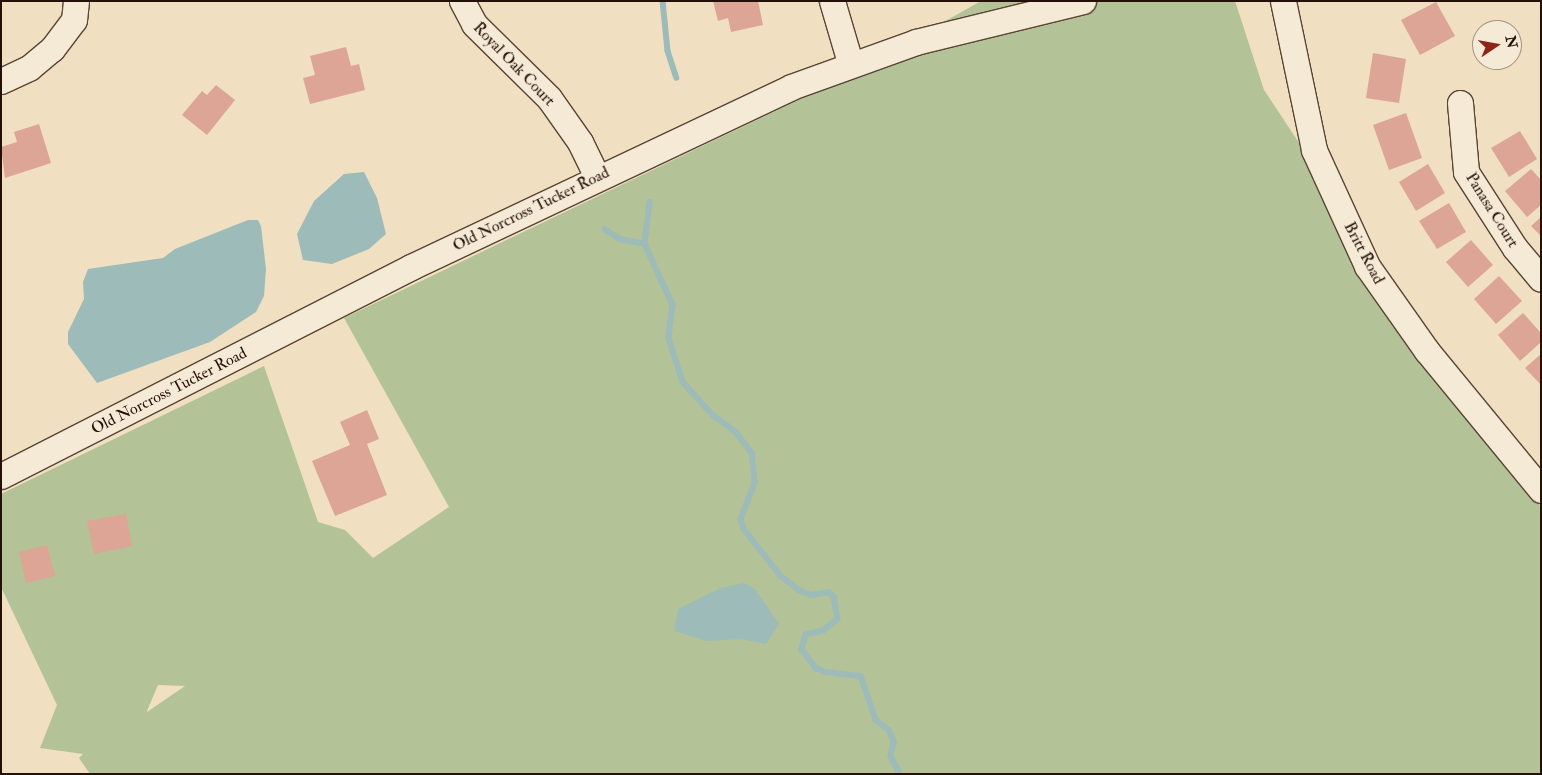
<!DOCTYPE html>
<style>
body{margin:0}
#map{position:relative;width:1542px;height:775px;overflow:hidden;background:#f0dfc0;font-family:"IM FELL Double Pica",serif}
div>[style]{position:absolute}
.green>*{inset:0;background:#b3c397}
.water>*{inset:0;background:#9cbbb9}
.stream>*{height:5.5px;margin:-2.75px;padding:0 2.75px;transform-origin:2.75px;border-radius:2.75px;background:#9cbbb9}
.building>*{inset:0;background:#dca595}
.roads{filter:drop-shadow(1px 0 #584435) drop-shadow(-1px 0 #584435) drop-shadow(0 1px #584435) drop-shadow(0 -1px #584435)}
.minor>*{height:25px;margin:-12.5px;padding:0 12.5px;transform-origin:12.5px;border-radius:12.5px;background:#f5ead6}
span{translate:-50% -50%;white-space:nowrap;text-align:center;line-height:1.15;-webkit-text-stroke:4.5px #f5ead6;paint-order:stroke}
.street-label{font-size:16px;color:#251007}
.frame{position:absolute;inset:0;border:2px solid #251007;pointer-events:none}
.north{position:absolute;left:1472px;top:20px;width:50px;height:50px;box-sizing:border-box;background:#f5ead6;border:1px solid #a29383;border-radius:50%;rotate:78deg;font-size:14px;font-weight:700;line-height:20px;text-align:center;color:#251007}
.north::after{content:'';display:block;margin:auto;width:18px;height:22px;background:#8f2418;clip-path:polygon(50% 0,100% 100%,50% 72%,0 100%)}
</style>
<div id="map">
<div class="green">
<i style="clip-path:polygon(evenodd,981px 1px,1235px 1px,1264px 90px,1541px 508px,1541px 774px,90px 774px,79px 758px,83px 754px,40px 748px,57px 705px,1px 587px,1px 494px,264px 366px,318px 522px,345px 530px,373px 558px,449px 507px,344px 318px,842px 79px,981px 1px,158px 685px,185px 686px,147px 712px,147px 711px,158px 685px)"></i>
</div>
<div class="water">
<i style="clip-path:polygon(364px 172px,377px 198px,386px 234px,369px 249px,332px 264px,303px 260px,297px 234px,314px 201px,344px 174px)"></i>
<i style="clip-path:polygon(248px 220px,258px 220px,261px 226px,266px 269px,264px 296px,256px 312px,210px 342px,97px 383px,68px 344px,68px 332px,84px 299px,83px 282px,88px 269px,163px 258px,175px 249px)"></i>
<i style="clip-path:polygon(744px 583px,755px 589px,779px 624px,766px 644px,741px 639px,707px 641px,674px 631px,678px 609px,721px 588px)"></i>
</div>
<div class="stream">
<i style="left:663px;top:1px;width:50px;rotate:84.3deg"></i>
<i style="left:668px;top:51px;width:28px;rotate:72deg"></i>
<i style="left:650px;top:202px;width:42px;rotate:96.8deg"></i>
<i style="left:645px;top:244px;width:67px;rotate:65.3deg"></i>
<i style="left:673px;top:305px;width:33px;rotate:97deg"></i>
<i style="left:669px;top:338px;width:46px;rotate:72.3deg"></i>
<i style="left:683px;top:382px;width:45px;rotate:47.7deg"></i>
<i style="left:713px;top:415px;width:27px;rotate:36deg"></i>
<i style="left:735px;top:431px;width:28px;rotate:52deg"></i>
<i style="left:752px;top:453px;width:30px;rotate:84deg"></i>
<i style="left:755px;top:483px;width:39px;rotate:111deg"></i>
<i style="left:741px;top:519px;width:10px;rotate:73deg"></i>
<i style="left:744px;top:529px;width:60px;rotate:51.8deg"></i>
<i style="left:781px;top:576px;width:23px;rotate:38deg"></i>
<i style="left:799px;top:590px;width:13px;rotate:23deg"></i>
<i style="left:811px;top:595px;width:18px;rotate:-9deg"></i>
<i style="left:829px;top:592px;width:7px;rotate:45deg"></i>
<i style="left:834px;top:597px;width:22px;rotate:80deg"></i>
<i style="left:838px;top:619px;width:19px;rotate:141deg"></i>
<i style="left:823px;top:631px;width:17px;rotate:167deg"></i>
<i style="left:806px;top:635px;width:15px;rotate:106deg"></i>
<i style="left:802px;top:649px;width:24px;rotate:54deg"></i>
<i style="left:816px;top:668px;width:11px;rotate:22deg"></i>
<i style="left:826px;top:672px;width:35px;rotate:7deg"></i>
<i style="left:861px;top:676px;width:46px;rotate:71.2deg"></i>
<i style="left:876px;top:720px;width:16px;rotate:38deg"></i>
<i style="left:889px;top:730px;width:13px;rotate:67deg"></i>
<i style="left:894px;top:742px;width:14px;rotate:102deg"></i>
<i style="left:891px;top:756px;width:20px;rotate:63deg"></i>
<i style="left:605px;top:229px;width:18px;rotate:34deg"></i>
<i style="left:620px;top:239px;width:25px;rotate:11deg"></i>
</div>
<div class="building">
<i style="clip-path:polygon(713px 1px,758px 1px,763px 25px,731px 32px,728px 18px,718px 21px)"></i>
<i style="clip-path:polygon(1436px 2px,1455px 36px,1420px 55px,1401px 20px)"></i>
<i style="clip-path:polygon(346px 47px,351px 66px,359px 64px,365px 90px,310px 104px,303px 78px,315px 75px,310px 56px)"></i>
<i style="clip-path:polygon(1373px 53px,1406px 59px,1399px 103px,1366px 98px)"></i>
<i style="clip-path:polygon(216px 85px,235px 100px,207px 135px,182px 115px,202px 91px,207px 95px)"></i>
<i style="clip-path:polygon(1406px 113px,1422px 158px,1389px 170px,1373px 125px)"></i>
<i style="clip-path:polygon(39px 124px,51px 163px,5px 178px,1px 147px,17px 142px,14px 132px)"></i>
<i style="clip-path:polygon(1520px 131px,1537px 159px,1509px 177px,1491px 148px)"></i>
<i style="clip-path:polygon(1428px 164px,1445px 193px,1416px 211px,1399px 182px)"></i>
<i style="clip-path:polygon(1531px 169px,1541px 180px,1541px 205px,1527px 217px,1505px 191px)"></i>
<i style="clip-path:polygon(1449px 203px,1466px 232px,1437px 249px,1419px 221px)"></i>
<i style="clip-path:polygon(1541px 217px,1541px 236px,1531px 226px)"></i>
<i style="clip-path:polygon(1471px 240px,1493px 265px,1468px 287px,1446px 262px)"></i>
<i style="clip-path:polygon(1499px 276px,1522px 301px,1496px 324px,1474px 299px)"></i>
<i style="clip-path:polygon(1523px 313px,1541px 333px,1541px 342px,1520px 361px,1498px 335px)"></i>
<i style="clip-path:polygon(1541px 354px,1541px 385px,1525px 368px)"></i>
<i style="clip-path:polygon(367px 410px,379px 439px,367px 444px,387px 495px,335px 516px,312px 461px,350px 445px,340px 422px)"></i>
<i style="clip-path:polygon(126px 514px,132px 546px,94px 554px,87px 521px)"></i>
<i style="clip-path:polygon(47px 545px,55px 576px,26px 583px,19px 552px)"></i>
</div>
<div class="roads">
<div class="minor">
<i style="left:462px;top:1px;width:26px;rotate:62deg"></i>
<i style="left:474px;top:24px;width:105px;rotate:44.6deg"></i>
<i style="left:549px;top:98px;width:54px;rotate:54.8deg"></i>
<i style="left:580px;top:142px;width:39px;rotate:64deg"></i>
<i style="left:832px;top:1px;width:64px;rotate:73.6deg"></i>
<i style="left:1283px;top:1px;width:152px;rotate:78.2deg"></i>
<i style="left:1314px;top:150px;width:128px;rotate:65.4deg"></i>
<i style="left:1367px;top:266px;width:104px;rotate:54.8deg"></i>
<i style="left:1427px;top:351px;width:180px;rotate:50.6deg"></i>
<i style="left:1px;top:81px;width:31px;rotate:-25deg"></i>
<i style="left:29px;top:68px;width:30px;rotate:-40deg"></i>
<i style="left:52px;top:49px;width:36px;rotate:-53deg"></i>
<i style="left:74px;top:20px;width:19px;rotate:-84deg"></i>
<i style="left:1460px;top:103px;width:69px;rotate:85deg"></i>
<i style="left:1466px;top:172px;width:90px;rotate:57.2deg"></i>
<i style="left:1515px;top:248px;width:40px;rotate:50deg"></i>
<i style="left:1px;top:476px;width:460px;rotate:-27deg"></i>
<i style="left:411px;top:267px;width:420px;rotate:-25.3deg"></i>
<i style="left:791px;top:87px;width:133px;rotate:-19.8deg"></i>
<i style="left:916px;top:42px;width:172px;rotate:-13.8deg"></i>
</div>
</div>
<div class="street-label">
<span style="left:514px;top:64px;rotate:46deg">Royal Oak Court</span>
<span style="left:531px;top:209px;rotate:-26deg">Old Norcross Tucker Road</span>
<span style="left:1492px;top:210px;rotate:58deg">Panasa Court</span>
<span style="left:1364px;top:253px;rotate:62deg">Britt Road</span>
<span style="left:169px;top:391px;rotate:-27deg">Old Norcross Tucker Road</span>
</div>
<div class="frame"></div>
<div class="north">N</div>
</div>
